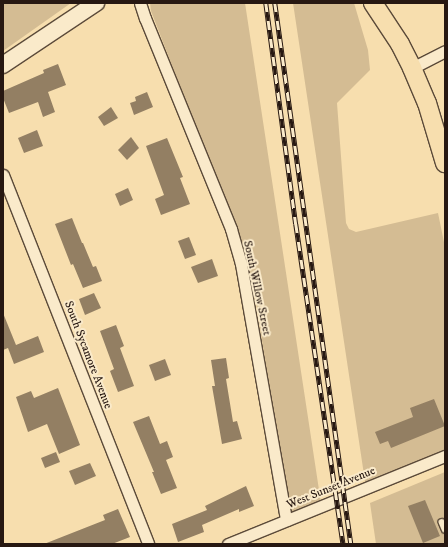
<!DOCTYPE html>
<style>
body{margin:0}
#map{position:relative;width:448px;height:547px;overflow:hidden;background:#f7deae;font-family:"IM FELL DW Pica",serif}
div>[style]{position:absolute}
.green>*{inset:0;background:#d4bc93}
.building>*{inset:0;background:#937f63}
.roads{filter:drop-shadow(1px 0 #5b4a39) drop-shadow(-1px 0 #5b4a39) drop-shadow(0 1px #5b4a39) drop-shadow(0 -1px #5b4a39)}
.lane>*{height:5.5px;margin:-2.75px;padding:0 2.75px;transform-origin:2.75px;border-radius:2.75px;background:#faeaca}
.street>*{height:11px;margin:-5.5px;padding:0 5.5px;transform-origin:5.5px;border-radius:5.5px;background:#faeaca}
.secondary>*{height:16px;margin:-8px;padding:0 8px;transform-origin:8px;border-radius:8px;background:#faeaca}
.primary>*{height:18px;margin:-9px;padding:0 9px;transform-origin:9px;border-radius:9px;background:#f7deae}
.rail>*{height:4.5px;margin-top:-2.25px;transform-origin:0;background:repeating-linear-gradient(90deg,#faeaca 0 9px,#271812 0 18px);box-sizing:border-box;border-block:1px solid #271812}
span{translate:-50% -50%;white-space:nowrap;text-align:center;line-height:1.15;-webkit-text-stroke:4px #faeaca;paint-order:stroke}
.street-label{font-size:12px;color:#271812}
.frame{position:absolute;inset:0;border:4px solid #271812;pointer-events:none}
</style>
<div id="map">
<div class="green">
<i style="clip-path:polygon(3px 3px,71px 3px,3px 51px)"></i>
<i style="clip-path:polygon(150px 3px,245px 3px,321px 503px,290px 515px,256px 303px,244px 252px,151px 11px)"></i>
<i style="clip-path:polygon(293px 3px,354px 3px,368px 50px,370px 70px,337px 103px,346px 223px,349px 229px,356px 232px,438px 213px,445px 247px,445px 456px,366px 488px)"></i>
<i style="clip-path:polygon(445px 472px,445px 544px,376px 544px,370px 503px)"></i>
</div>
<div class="building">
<i style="clip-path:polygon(58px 64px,66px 85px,48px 92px,55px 112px,43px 117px,38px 102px,9px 113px,3px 98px,3px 91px,44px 73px,43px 70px)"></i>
<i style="clip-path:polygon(147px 92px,153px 107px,134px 115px,130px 103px,136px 101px,135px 97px)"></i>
<i style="clip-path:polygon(111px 107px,118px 118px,104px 126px,98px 117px)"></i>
<i style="clip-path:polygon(37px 130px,43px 146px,24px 153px,18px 138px)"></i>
<i style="clip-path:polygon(131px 137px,139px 148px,127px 160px,118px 150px)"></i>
<i style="clip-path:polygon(167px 138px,183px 177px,180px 178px,190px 204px,161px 215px,155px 199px,164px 195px,146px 146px)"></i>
<i style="clip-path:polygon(128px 188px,133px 200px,120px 206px,115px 194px)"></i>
<i style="clip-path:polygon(72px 218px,82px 243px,83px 243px,93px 267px,96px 266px,102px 281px,83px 288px,73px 264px,71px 265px,55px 224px)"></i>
<i style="clip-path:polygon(189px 237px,196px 255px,185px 259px,178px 241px)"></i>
<i style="clip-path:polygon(212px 259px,218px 276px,198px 283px,191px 267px)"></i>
<i style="clip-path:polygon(94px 293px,101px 308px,85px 315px,79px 299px)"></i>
<i style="clip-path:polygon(3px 313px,16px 345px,38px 336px,44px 352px,14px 364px,8px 348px,3px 350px)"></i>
<i style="clip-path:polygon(116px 325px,124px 346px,120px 348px,134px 386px,118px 392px,110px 371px,114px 369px,100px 331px)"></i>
<i style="clip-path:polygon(226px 358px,229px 378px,226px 379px,233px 422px,237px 421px,242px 439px,222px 444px,212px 386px,215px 386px,211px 360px)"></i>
<i style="clip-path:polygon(165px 359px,171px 375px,155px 381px,149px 365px)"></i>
<i style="clip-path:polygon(58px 388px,80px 445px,59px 454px,47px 424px,28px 432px,16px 397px,31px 391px,34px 398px)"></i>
<i style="clip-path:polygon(434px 399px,445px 426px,391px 448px,388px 441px,380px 444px,375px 432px,413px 417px,410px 408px)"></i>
<i style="clip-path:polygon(149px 416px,160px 444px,167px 441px,173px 457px,166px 460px,177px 488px,161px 494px,152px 472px,154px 472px,133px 422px)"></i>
<i style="clip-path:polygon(56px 452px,60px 462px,45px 468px,41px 458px)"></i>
<i style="clip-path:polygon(90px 463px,96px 476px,75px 485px,69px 471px)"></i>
<i style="clip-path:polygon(246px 486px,254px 506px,239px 512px,239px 509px,202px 525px,204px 532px,178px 542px,172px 524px,207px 510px,205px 506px)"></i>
<i style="clip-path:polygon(425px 500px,440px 536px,423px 543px,408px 506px)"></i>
<i style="clip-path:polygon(118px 509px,130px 537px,112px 544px,44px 544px,105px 520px,103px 515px)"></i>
</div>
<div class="roads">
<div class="lane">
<i style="left:442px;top:522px;width:8px;rotate:67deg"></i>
</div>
<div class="street">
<i style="left:140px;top:3px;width:16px;rotate:72deg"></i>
<i style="left:145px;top:18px;width:228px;rotate:67.8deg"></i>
<i style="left:231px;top:229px;width:36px;rotate:74deg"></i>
<i style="left:241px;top:264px;width:260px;rotate:80deg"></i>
<i style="left:412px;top:68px;width:37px;rotate:-27deg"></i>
<i style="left:3px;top:175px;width:396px;rotate:68.5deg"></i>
<i style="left:228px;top:544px;width:234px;rotate:-22.1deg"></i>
</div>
<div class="secondary">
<i style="left:3px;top:65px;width:112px;rotate:-33.7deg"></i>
</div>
<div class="primary">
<i style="left:373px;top:3px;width:49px;rotate:56.6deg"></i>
<i style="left:400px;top:44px;width:27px;rotate:63deg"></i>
<i style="left:412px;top:68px;width:38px;rotate:67deg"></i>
<i style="left:427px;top:103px;width:63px;rotate:73.3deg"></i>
</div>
</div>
<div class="rail">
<i style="left:266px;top:3px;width:223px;rotate:82.3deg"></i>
<i style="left:296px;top:224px;width:323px;rotate:81.6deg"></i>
<i style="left:275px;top:3px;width:546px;rotate:82deg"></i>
</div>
<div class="street-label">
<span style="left:257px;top:288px;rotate:78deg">South Willow Street</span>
<span style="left:88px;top:355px;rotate:69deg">South Sycamore Avenue</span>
<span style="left:331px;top:488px;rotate:-22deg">West Sunset Avenue</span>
</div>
<div class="frame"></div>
</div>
